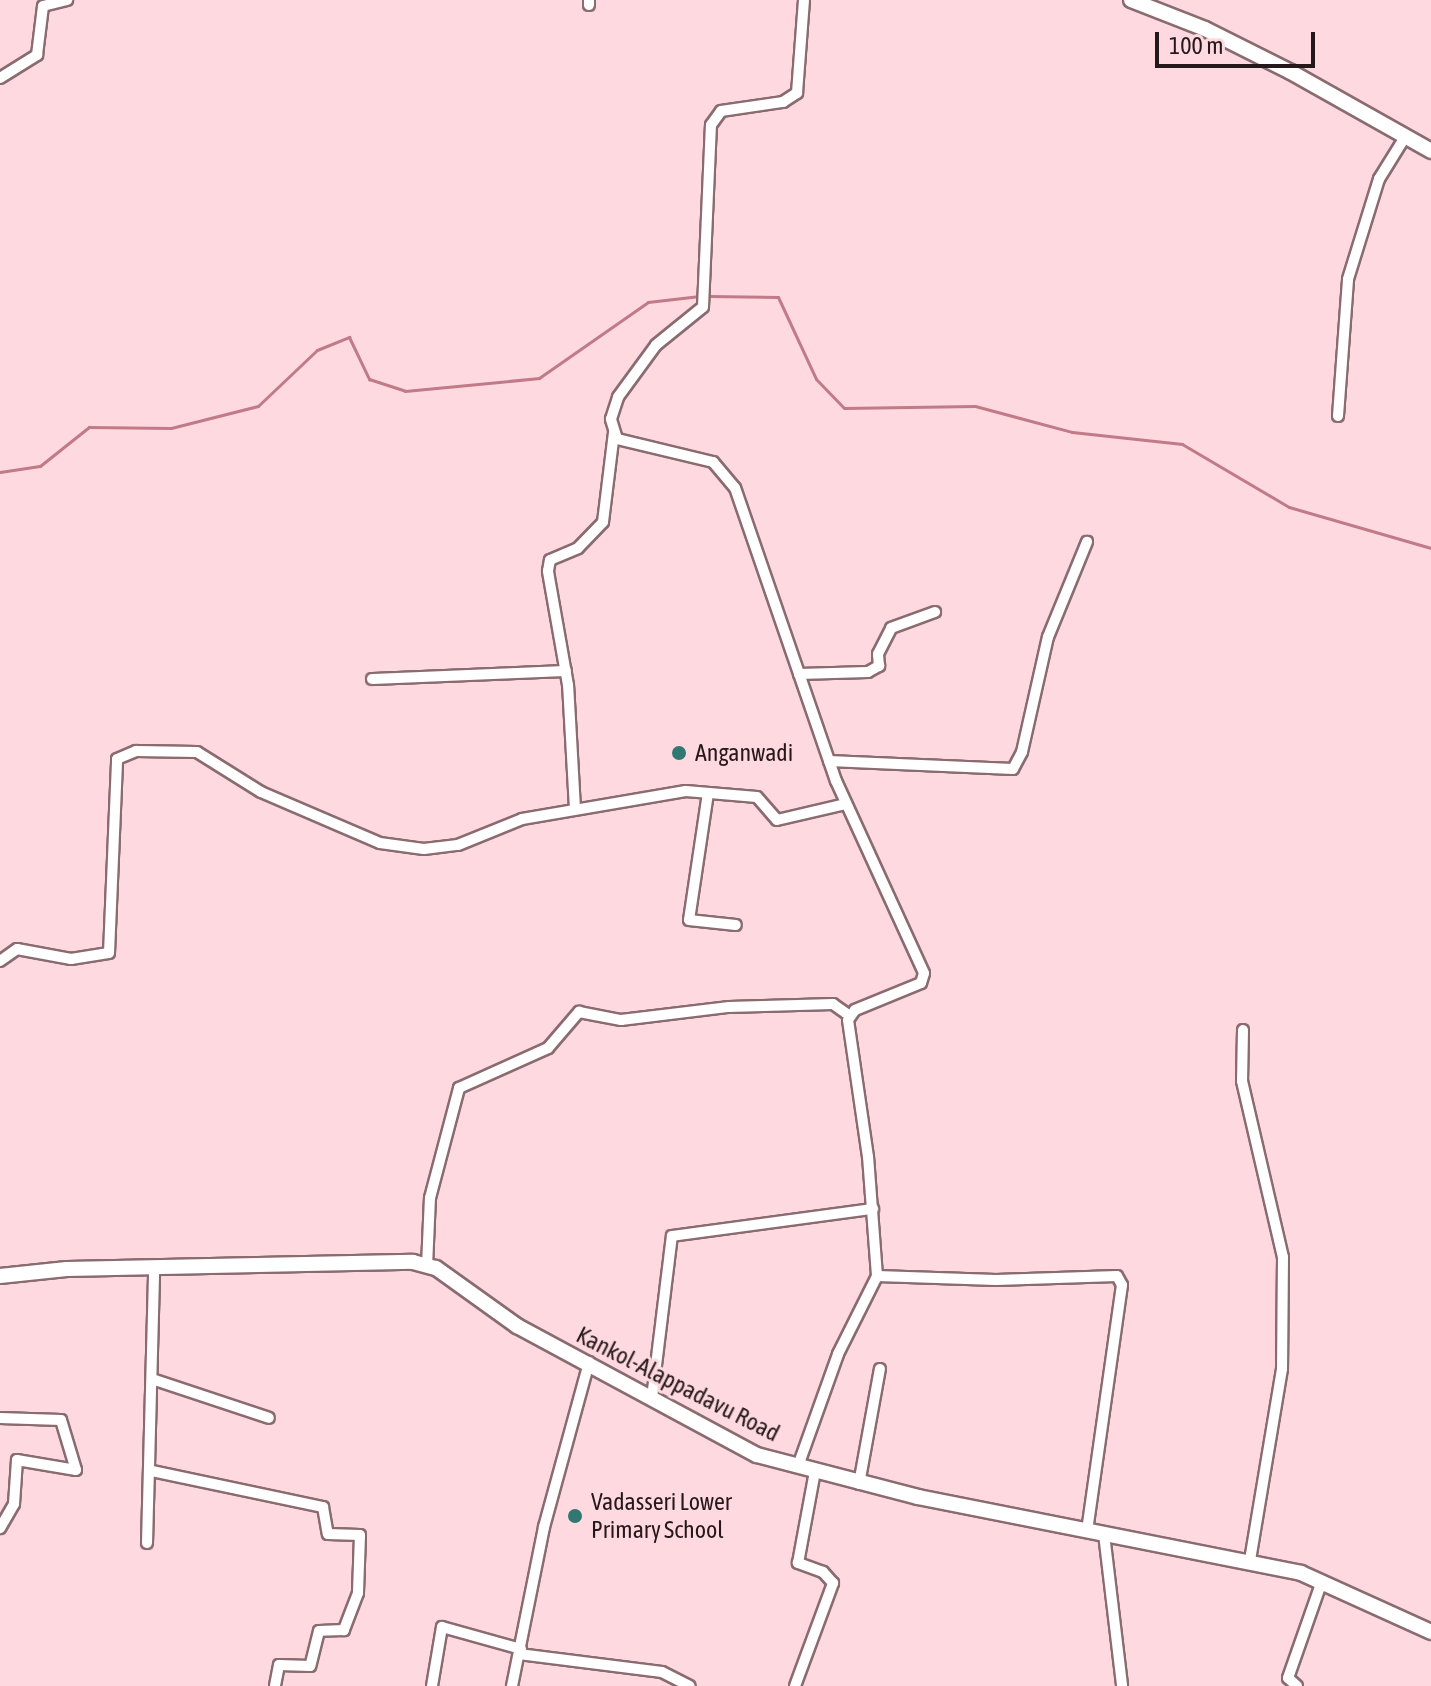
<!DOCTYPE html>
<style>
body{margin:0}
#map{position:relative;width:1431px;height:1686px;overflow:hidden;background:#fedae0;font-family:"Asap Condensed",sans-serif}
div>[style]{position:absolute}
.stream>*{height:3px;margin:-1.5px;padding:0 1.5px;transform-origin:1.5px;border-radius:1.5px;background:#c07a88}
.roads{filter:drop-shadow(2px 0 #8a6b70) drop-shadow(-2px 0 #8a6b70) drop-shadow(0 2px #8a6b70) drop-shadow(0 -2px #8a6b70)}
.street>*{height:10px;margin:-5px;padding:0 5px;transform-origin:5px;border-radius:5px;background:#fff}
.secondary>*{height:14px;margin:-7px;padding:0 7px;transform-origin:7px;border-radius:7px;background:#fff}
.dots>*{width:22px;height:22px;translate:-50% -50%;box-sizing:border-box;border:4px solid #fedae0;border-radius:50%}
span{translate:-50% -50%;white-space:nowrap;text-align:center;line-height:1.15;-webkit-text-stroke:6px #fedae0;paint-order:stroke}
.poi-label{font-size:24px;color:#25181b}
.left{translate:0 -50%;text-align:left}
.street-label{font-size:24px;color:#25181b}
.scale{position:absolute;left:1155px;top:32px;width:160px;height:36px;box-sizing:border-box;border:4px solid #25181b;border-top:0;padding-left:10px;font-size:24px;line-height:28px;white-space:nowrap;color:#25181b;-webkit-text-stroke:6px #fedae0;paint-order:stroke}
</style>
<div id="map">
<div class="stream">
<i style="left:708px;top:296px;width:70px;rotate:0.8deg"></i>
<i style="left:778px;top:297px;width:90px;rotate:65.1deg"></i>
<i style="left:816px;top:379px;width:40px;rotate:46deg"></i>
<i style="left:844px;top:408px;width:131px;rotate:-0.9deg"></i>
<i style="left:975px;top:406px;width:100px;rotate:15deg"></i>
<i style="left:1072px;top:432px;width:111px;rotate:6.2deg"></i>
<i style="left:1182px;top:444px;width:124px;rotate:30.5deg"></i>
<i style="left:1289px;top:507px;width:148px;rotate:16.1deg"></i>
<i style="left:0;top:472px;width:40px;rotate:-8.5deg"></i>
<i style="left:40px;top:466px;width:63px;rotate:-38.5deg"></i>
<i style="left:89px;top:427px;width:82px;rotate:0.7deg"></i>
<i style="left:171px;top:428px;width:90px;rotate:-14.2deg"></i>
<i style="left:258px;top:406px;width:81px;rotate:-43.5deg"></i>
<i style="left:317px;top:350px;width:35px;rotate:-22deg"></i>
<i style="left:349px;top:337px;width:47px;rotate:64.5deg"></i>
<i style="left:369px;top:379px;width:38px;rotate:18deg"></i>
<i style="left:405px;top:391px;width:135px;rotate:-5.5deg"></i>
<i style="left:539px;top:378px;width:133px;rotate:-34.9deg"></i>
<i style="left:648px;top:302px;width:52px;rotate:-6.6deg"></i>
</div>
<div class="roads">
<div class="street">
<i style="left:589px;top:5px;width:5px;rotate:-90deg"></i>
<i style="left:0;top:78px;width:44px;rotate:-31.9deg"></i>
<i style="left:37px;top:55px;width:49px;rotate:-83deg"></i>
<i style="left:43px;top:6px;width:25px;rotate:-14deg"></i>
<i style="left:1338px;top:416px;width:137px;rotate:-85.8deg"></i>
<i style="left:1348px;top:279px;width:105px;rotate:-72.8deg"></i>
<i style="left:1379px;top:179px;width:49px;rotate:-58.2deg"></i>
<i style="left:799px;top:674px;width:69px;rotate:-1.7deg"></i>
<i style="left:868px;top:672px;width:13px;rotate:-29deg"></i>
<i style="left:879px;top:666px;width:12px;rotate:-95deg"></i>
<i style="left:878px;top:654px;width:29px;rotate:-63deg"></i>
<i style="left:891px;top:628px;width:47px;rotate:-20deg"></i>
<i style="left:372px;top:679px;width:194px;rotate:-2.4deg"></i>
<i style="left:829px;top:761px;width:184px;rotate:2.5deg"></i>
<i style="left:1013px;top:769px;width:19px;rotate:-62deg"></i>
<i style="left:1022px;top:752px;width:118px;rotate:-77.3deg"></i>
<i style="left:1048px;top:637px;width:103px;rotate:-67.7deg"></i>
<i style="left:708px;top:793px;width:128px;rotate:98.5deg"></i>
<i style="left:689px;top:920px;width:47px;rotate:6.1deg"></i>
<i style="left:575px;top:809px;width:124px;rotate:-93.2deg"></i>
<i style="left:568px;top:685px;width:116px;rotate:-100deg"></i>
<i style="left:548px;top:571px;width:11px;rotate:-80deg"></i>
<i style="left:550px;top:560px;width:30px;rotate:-23deg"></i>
<i style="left:578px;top:548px;width:36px;rotate:-46deg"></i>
<i style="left:603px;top:522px;width:90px;rotate:-83deg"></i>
<i style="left:0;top:961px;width:21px;rotate:-35deg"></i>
<i style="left:17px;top:949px;width:55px;rotate:10.5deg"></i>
<i style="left:71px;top:959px;width:38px;rotate:-9deg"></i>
<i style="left:109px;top:953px;width:194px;rotate:-87.6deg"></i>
<i style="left:117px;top:759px;width:21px;rotate:-23deg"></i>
<i style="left:136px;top:751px;width:61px;rotate:0.9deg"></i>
<i style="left:197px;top:752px;width:75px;rotate:32deg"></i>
<i style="left:261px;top:792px;width:129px;rotate:23.2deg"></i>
<i style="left:380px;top:843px;width:44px;rotate:7.8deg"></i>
<i style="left:424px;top:849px;width:34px;rotate:-7deg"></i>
<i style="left:458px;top:845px;width:69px;rotate:-22.1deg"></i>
<i style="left:522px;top:819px;width:166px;rotate:-9.7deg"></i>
<i style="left:686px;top:791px;width:71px;rotate:4.8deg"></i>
<i style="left:757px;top:797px;width:30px;rotate:49deg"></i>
<i style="left:777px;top:820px;width:71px;rotate:-13.1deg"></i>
<i style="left:1243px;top:1030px;width:51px;rotate:91.1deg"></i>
<i style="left:1242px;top:1081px;width:181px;rotate:76.9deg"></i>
<i style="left:1283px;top:1257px;width:112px;rotate:90.5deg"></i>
<i style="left:1282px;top:1369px;width:195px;rotate:99.5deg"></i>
<i style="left:427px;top:1266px;width:68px;rotate:-87.5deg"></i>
<i style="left:430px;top:1198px;width:114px;rotate:-75.2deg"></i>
<i style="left:459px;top:1088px;width:98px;rotate:-24.2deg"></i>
<i style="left:548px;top:1048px;width:48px;rotate:-49.3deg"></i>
<i style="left:579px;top:1012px;width:43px;rotate:10.8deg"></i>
<i style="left:621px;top:1020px;width:109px;rotate:-6.9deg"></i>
<i style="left:729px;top:1007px;width:104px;rotate:-1.7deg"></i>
<i style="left:833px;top:1004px;width:21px;rotate:35deg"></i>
<i style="left:877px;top:1276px;width:119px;rotate:1.9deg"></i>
<i style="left:996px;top:1280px;width:121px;rotate:-1.9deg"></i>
<i style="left:1117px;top:1276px;width:10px;rotate:61deg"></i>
<i style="left:1122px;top:1285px;width:248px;rotate:98.1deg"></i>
<i style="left:152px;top:1379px;width:123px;rotate:18.4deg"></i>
<i style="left:652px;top:1398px;width:163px;rotate:-83deg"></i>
<i style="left:672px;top:1236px;width:203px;rotate:-7.7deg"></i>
<i style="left:0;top:1418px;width:61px;rotate:1.9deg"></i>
<i style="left:61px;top:1420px;width:52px;rotate:73.3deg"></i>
<i style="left:76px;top:1470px;width:60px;rotate:-170.4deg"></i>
<i style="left:17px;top:1460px;width:44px;rotate:93.9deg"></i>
<i style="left:14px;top:1504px;width:28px;rotate:120deg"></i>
<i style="left:798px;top:1466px;width:119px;rotate:-70.3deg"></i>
<i style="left:838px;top:1354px;width:87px;rotate:-63.4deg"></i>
<i style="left:877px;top:1276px;width:119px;rotate:-94.3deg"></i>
<i style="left:868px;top:1157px;width:138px;rotate:-98.3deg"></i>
<i style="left:848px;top:1020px;width:12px;rotate:-55deg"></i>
<i style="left:855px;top:1010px;width:71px;rotate:-22.2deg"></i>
<i style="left:921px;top:983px;width:10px;rotate:-73deg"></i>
<i style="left:924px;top:973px;width:211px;rotate:-114.6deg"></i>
<i style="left:836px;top:781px;width:310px;rotate:-109deg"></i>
<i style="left:735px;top:488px;width:34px;rotate:-130deg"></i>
<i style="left:713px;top:462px;width:99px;rotate:-166.5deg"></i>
<i style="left:617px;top:439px;width:21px;rotate:-107deg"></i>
<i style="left:611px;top:419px;width:23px;rotate:-72deg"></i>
<i style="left:618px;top:397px;width:64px;rotate:-53.8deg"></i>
<i style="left:656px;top:345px;width:60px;rotate:-39deg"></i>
<i style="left:703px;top:307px;width:182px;rotate:-87.5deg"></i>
<i style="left:711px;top:125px;width:17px;rotate:-54deg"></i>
<i style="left:721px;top:111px;width:63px;rotate:-8.3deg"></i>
<i style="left:783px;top:102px;width:17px;rotate:-33deg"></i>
<i style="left:797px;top:93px;width:93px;rotate:-85.7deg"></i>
<i style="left:152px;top:1471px;width:175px;rotate:11.9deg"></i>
<i style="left:323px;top:1507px;width:27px;rotate:80deg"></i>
<i style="left:328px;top:1534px;width:32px;rotate:2deg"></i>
<i style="left:360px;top:1535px;width:58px;rotate:92deg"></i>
<i style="left:358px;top:1593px;width:40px;rotate:111deg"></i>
<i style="left:344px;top:1630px;width:25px;rotate:178deg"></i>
<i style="left:319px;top:1631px;width:36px;rotate:104deg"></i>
<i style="left:310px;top:1666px;width:31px;rotate:-178deg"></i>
<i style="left:279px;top:1665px;width:21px;rotate:101deg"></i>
<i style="left:859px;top:1484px;width:117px;rotate:-79.7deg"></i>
<i style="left:1104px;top:1534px;width:153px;rotate:83.2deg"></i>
<i style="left:147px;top:1543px;width:275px;rotate:-88.5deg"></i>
<i style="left:519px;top:1654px;width:144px;rotate:7.2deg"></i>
<i style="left:662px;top:1672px;width:31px;rotate:27deg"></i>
<i style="left:432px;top:1686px;width:60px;rotate:-80.4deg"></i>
<i style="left:442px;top:1627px;width:82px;rotate:15.6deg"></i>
<i style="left:512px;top:1686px;width:162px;rotate:-78.6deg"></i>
<i style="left:544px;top:1527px;width:171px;rotate:-74.7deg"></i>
<i style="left:795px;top:1686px;width:110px;rotate:-69.7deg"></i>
<i style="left:833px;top:1583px;width:15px;rotate:-132deg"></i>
<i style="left:823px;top:1572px;width:27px;rotate:-160deg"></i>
<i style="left:798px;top:1563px;width:94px;rotate:-79.5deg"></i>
<i style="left:1297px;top:1686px;width:12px;rotate:-138deg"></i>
<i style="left:1288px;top:1678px;width:103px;rotate:-70.7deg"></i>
</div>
<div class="secondary">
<i style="left:1131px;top:0;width:79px;rotate:21.4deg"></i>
<i style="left:1205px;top:29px;width:96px;rotate:26.6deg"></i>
<i style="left:1291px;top:72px;width:161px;rotate:29.4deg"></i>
<i style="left:0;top:1276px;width:67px;rotate:-6deg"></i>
<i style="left:67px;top:1269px;width:346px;rotate:-1.2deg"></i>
<i style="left:413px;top:1262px;width:24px;rotate:15deg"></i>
<i style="left:436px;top:1268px;width:100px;rotate:35.6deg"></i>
<i style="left:517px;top:1326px;width:272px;rotate:28.3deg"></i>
<i style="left:757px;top:1455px;width:166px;rotate:14.6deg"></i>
<i style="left:918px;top:1497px;width:390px;rotate:11.2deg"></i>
<i style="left:1301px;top:1573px;width:143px;rotate:24.4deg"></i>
</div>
</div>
<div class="dots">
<i style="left:679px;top:753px;background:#317872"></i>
<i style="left:575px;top:1516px;background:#317872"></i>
</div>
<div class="poi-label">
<span class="left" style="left:695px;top:753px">Anganwadi</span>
<span class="left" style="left:591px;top:1516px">Vadasseri Lower<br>Primary School</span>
</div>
<div class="street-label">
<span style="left:678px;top:1384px;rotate:27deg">Kankol-Alappadavu Road</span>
</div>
<div class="scale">100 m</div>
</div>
